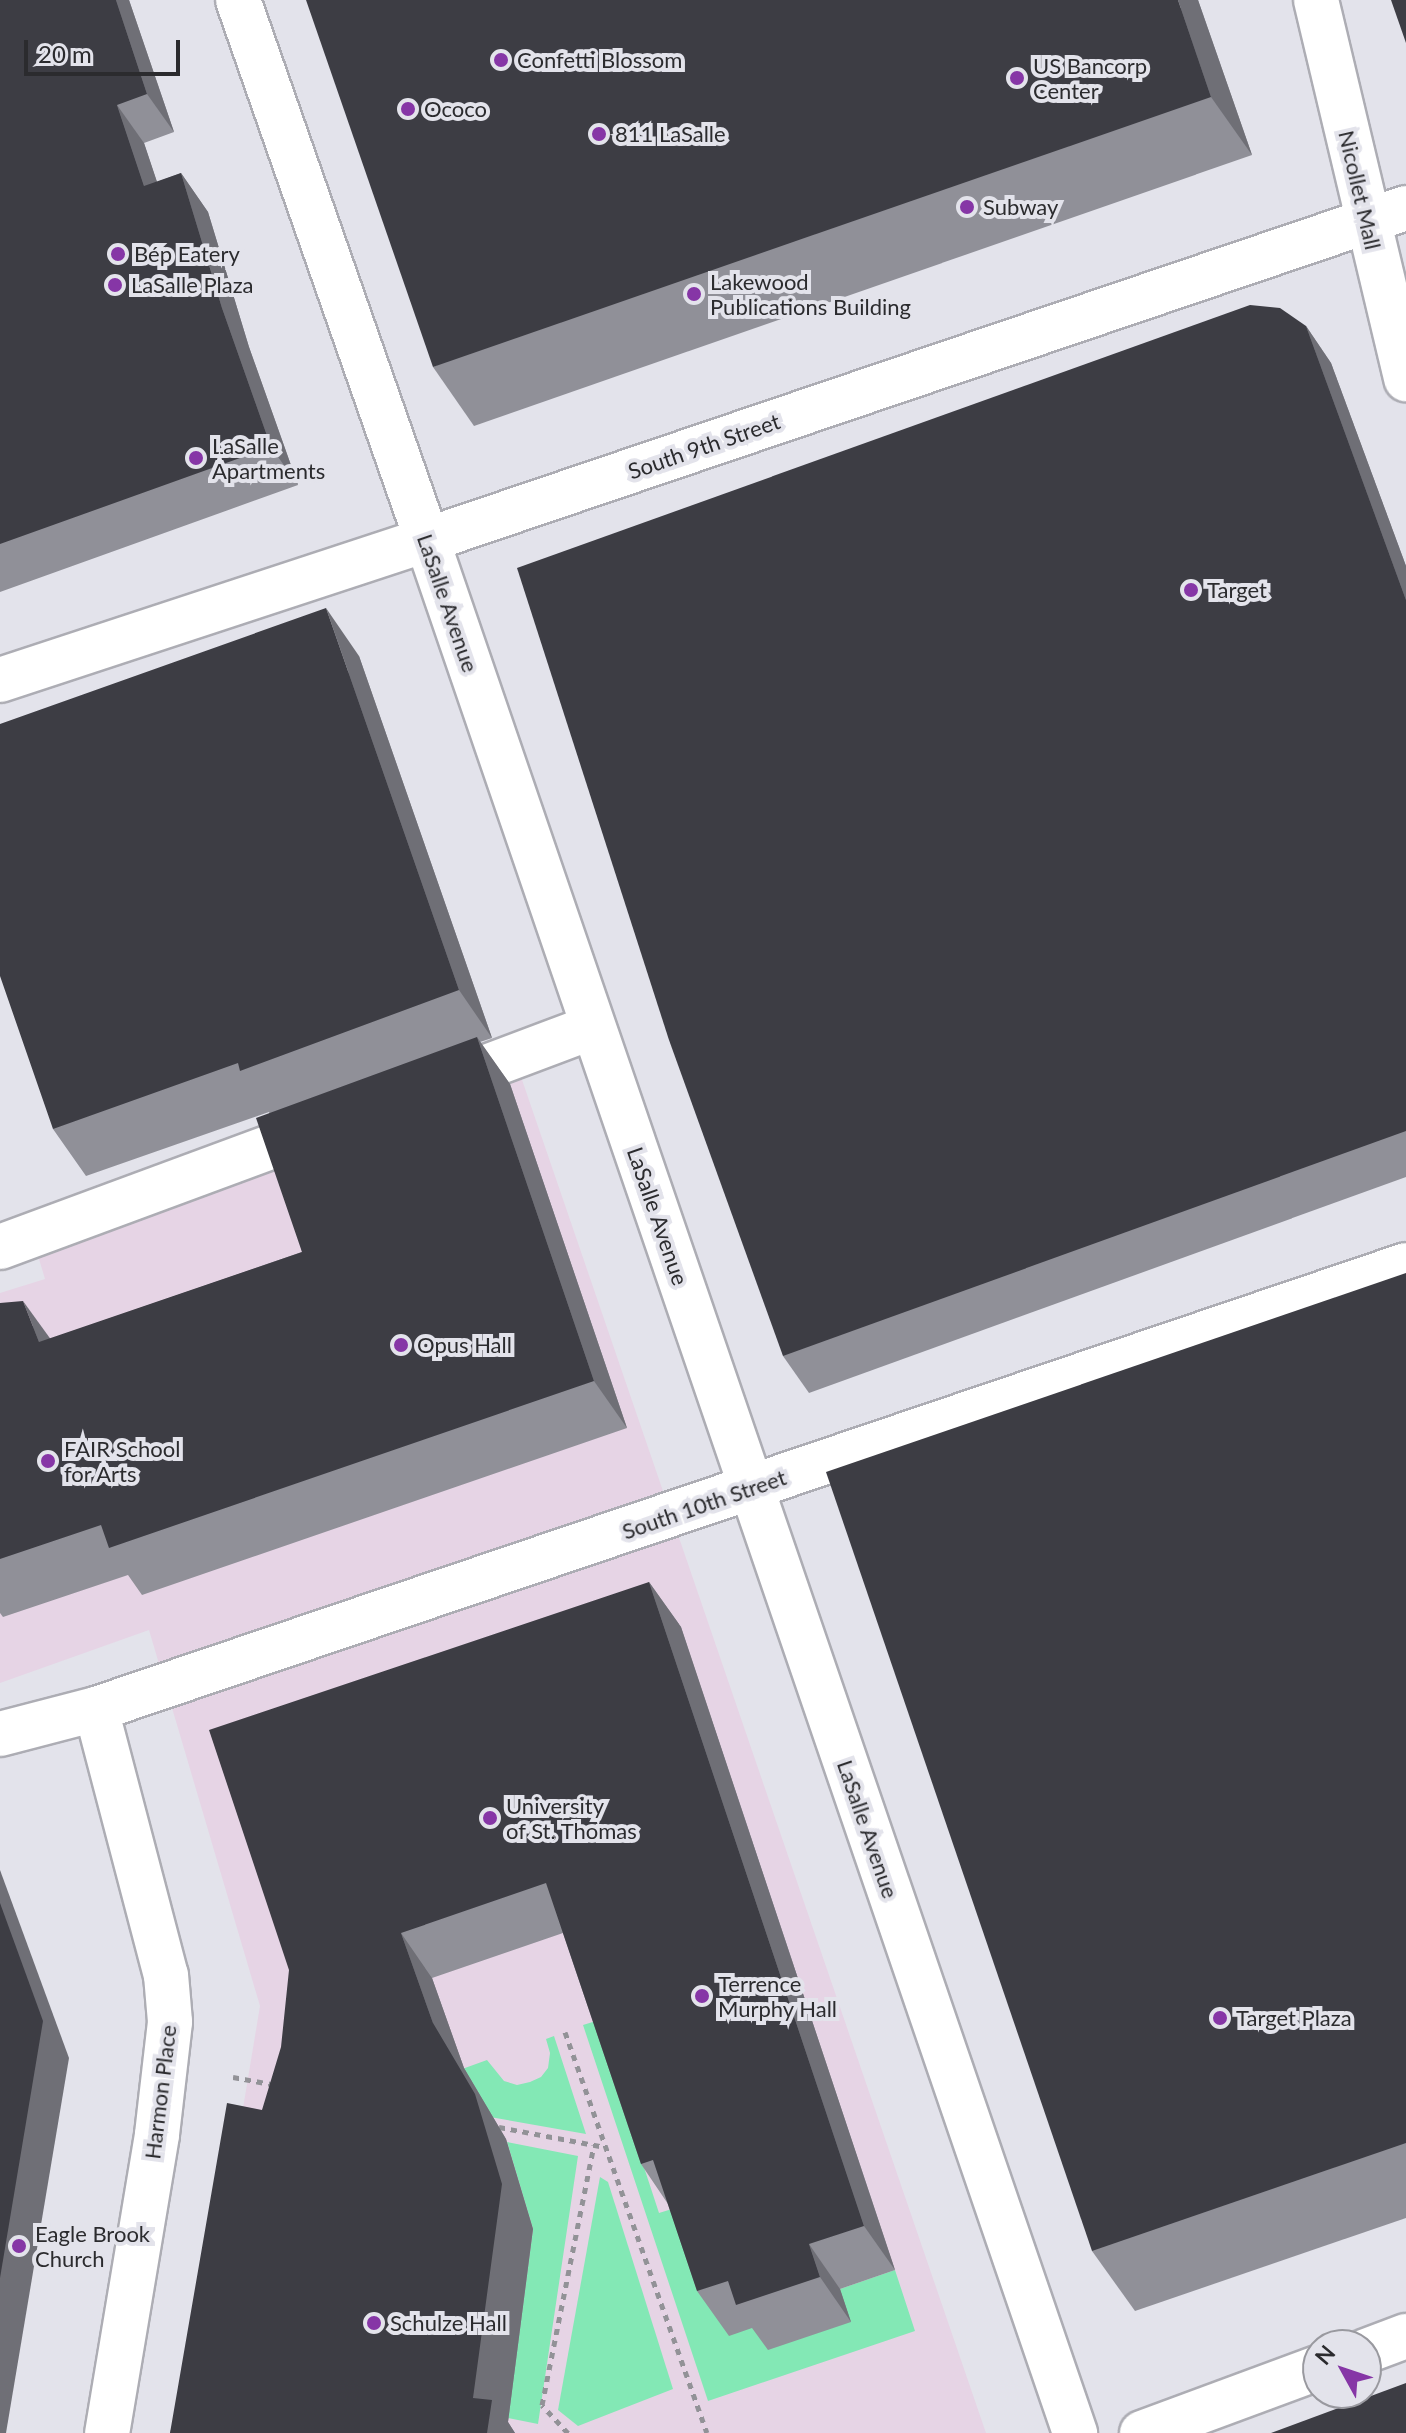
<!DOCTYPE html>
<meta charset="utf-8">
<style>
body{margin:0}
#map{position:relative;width:1406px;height:2433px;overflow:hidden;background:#e3e3eb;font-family:Lato,sans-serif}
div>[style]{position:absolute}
.education>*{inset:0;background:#e6d4e5}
.green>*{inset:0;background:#83e8b5}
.path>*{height:5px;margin-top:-2.5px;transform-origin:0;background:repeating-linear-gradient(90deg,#929297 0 6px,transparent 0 12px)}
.roads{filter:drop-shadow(2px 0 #adadb4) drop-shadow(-2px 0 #adadb4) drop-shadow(0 2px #adadb4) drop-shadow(0 -2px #adadb4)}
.minor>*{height:44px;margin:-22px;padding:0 22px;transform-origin:22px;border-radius:22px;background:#fff}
.wall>*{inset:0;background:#909098}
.shaded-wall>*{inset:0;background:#6f6f76}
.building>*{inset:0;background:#3d3d44}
.dots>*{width:22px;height:22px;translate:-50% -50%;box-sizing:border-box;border:4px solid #e3e3eb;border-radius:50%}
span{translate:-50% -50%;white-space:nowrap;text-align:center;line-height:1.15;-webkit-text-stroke:8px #e3e3eb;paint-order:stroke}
.poi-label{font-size:22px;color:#2b2b2e}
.left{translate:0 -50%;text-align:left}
.street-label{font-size:22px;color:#2b2b2e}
.north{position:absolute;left:1302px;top:2329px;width:80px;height:80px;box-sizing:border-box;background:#e3e3eb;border:2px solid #99999f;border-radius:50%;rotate:310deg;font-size:22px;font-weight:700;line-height:32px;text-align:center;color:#2b2b2e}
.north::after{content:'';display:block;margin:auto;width:28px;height:36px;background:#8636a6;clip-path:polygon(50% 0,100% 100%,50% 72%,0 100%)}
.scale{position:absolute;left:24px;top:40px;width:156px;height:36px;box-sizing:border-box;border:4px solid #2b2b2e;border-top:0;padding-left:10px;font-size:24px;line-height:28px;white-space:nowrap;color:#2b2b2e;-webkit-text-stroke:6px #e3e3eb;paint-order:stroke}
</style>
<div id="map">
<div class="education">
<i style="clip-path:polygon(519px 1071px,986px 2433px,189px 2433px,260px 2006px,149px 1630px,0 1683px,0 1293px,45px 1279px,36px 1249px)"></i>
</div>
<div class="green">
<i style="clip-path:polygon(596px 2021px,659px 2213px,685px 2205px,840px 2289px,895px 2270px,915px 2331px,708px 2401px,583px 2025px)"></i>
<i style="clip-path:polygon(554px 2036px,586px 2134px,382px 2098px,487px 2060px,504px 2081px,517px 2085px,530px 2082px,541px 2077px,548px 2068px,550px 2053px,546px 2039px)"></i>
<i style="clip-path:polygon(507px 2142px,578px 2156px,538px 2424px,508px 2418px,533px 2229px)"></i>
<i style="clip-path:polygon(600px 2177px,608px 2182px,673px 2389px,578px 2426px,558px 2410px)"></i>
</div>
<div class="path">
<i style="left:565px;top:2032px;width:425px;rotate:70.5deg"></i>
<i style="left:233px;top:2077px;width:44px;rotate:10.5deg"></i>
<i style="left:499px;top:2127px;width:108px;rotate:10.7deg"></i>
<i style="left:568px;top:2433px;width:38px;rotate:-133deg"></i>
<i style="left:542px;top:2405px;width:265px;rotate:-78.7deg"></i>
</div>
<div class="roads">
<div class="minor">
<i style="left:238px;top:0;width:572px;rotate:70.71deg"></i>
<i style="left:427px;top:540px;width:2001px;rotate:71.1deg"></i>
<i style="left:1316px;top:0;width:390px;rotate:76.6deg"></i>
<i style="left:0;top:680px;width:449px;rotate:-18.2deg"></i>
<i style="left:427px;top:540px;width:1034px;rotate:-18.73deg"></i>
<i style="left:441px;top:1084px;width:162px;rotate:-20.6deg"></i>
<i style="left:0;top:1247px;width:346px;rotate:-20.3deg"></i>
<i style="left:96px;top:1709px;width:275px;rotate:75.3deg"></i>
<i style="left:166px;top:1975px;width:47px;rotate:85.1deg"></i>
<i style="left:170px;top:2022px;width:114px;rotate:96.6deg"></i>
<i style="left:157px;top:2135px;width:302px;rotate:99.5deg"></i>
<i style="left:0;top:1734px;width:99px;rotate:-14.6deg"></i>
<i style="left:96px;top:1709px;width:1383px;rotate:-18.72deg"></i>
<i style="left:1366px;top:2351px;width:43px;rotate:-20.6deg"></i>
<i style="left:1142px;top:2433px;width:188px;rotate:-20.3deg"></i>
</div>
</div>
<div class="wall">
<i style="clip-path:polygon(0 0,129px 0,174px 132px,144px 143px,157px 182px,181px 173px,208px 212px,249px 347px,298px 485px,0 592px)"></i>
<i style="clip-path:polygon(1198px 0,1252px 155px,474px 426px,433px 367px)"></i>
<i style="clip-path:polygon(1306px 326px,1331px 363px,1406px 566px,1406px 1177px,809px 1393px,783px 1356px)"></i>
<i style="clip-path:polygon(359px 656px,492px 1038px,480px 1042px,510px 1084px,627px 1428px,142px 1595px,128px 1575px,3px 1617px,0 1613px,0 1303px,50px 1339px,302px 1252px,269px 1112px,86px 1176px,53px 1129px)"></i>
<i style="clip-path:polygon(1406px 1273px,1406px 2218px,1135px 2311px,1092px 2251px)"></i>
<i style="clip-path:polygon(649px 1582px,681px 1627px,895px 2270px,840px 2289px,851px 2322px,768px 2350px,752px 2328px,729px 2336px,697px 2291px,668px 2204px,641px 2164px,563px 1933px,432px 1978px,464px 2068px,506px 2139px,533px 2229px,508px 2422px,515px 2433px,170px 2433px,262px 2110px)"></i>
</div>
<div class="shaded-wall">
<i style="clip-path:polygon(116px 0,129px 0,174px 132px,147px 94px)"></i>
<i style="clip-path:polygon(1178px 0,1198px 0,1252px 155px,1211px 97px)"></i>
<i style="clip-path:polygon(117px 105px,144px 143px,171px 224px,144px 186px)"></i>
<i style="clip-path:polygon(181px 173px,208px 212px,249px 347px,298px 485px,271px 447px,222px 308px)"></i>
<i style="clip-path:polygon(1306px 326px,1331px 363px,1406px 566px,1406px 600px)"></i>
<i style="clip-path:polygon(326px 608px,359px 656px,492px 1038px,459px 990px)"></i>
<i style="clip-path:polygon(477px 1037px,510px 1084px,627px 1428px,594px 1381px)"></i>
<i style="clip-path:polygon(23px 1301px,57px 1348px,39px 1342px)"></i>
<i style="clip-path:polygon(649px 1582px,681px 1627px,895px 2270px,864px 2226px)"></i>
<i style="clip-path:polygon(0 1870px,69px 2058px,6px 2433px,0 2433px)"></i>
<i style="clip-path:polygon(401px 1933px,432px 1978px,464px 2068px,506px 2139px,533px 2229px,508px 2422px,515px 2433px,487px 2433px,473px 2398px,433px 2023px)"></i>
<i style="clip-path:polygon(809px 2244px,840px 2289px,851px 2322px,820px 2277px)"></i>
</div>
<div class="building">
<i style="clip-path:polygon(0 0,116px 0,147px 94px,117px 105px,144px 186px,181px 173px,222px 308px,271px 447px,0 544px)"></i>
<i style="clip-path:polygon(306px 0,1178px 0,1211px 97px,433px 367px)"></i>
<i style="clip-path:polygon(1391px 0,1406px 0,1406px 43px)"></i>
<i style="clip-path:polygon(1250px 305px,1280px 308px,1306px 326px,1406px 600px,1406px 1131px,783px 1356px,669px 1040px,517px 568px)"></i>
<i style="clip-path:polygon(326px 608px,459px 990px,240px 1071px,238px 1063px,53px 1129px,0 976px,0 724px)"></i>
<i style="clip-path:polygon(477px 1037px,594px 1381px,109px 1548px,101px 1525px,0 1559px,0 1303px,23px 1301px,39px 1342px,302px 1252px,256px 1118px)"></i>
<i style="clip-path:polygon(1406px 1273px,1406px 2143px,1092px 2251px,826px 1472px)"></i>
<i style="clip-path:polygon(649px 1582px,864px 2226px,809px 2244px,820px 2277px,736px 2305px,728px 2281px,697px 2291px,653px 2160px,641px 2164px,546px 1883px,401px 1933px,433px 2023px,475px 2094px,502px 2184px,473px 2398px,492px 2400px,487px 2433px,170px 2433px,227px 2103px,262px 2110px,281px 2047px,289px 1970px,209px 1730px)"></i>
<i style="clip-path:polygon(0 1903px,43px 2021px,0 2278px)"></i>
<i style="clip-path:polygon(1406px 2383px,1406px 2433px,1271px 2433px)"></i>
</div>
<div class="dots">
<i style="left:501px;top:60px;background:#8636a6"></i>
<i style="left:1017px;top:78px;background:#8636a6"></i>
<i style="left:408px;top:109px;background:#8636a6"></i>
<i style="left:599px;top:134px;background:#8636a6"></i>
<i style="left:967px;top:207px;background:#8636a6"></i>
<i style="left:118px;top:254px;background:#8636a6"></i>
<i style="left:115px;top:285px;background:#8636a6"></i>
<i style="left:694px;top:294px;background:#8636a6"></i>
<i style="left:196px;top:458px;background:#8636a6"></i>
<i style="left:1191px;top:590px;background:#8636a6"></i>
<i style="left:401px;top:1345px;background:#8636a6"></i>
<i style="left:48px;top:1461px;background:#8636a6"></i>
<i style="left:490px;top:1818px;background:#8636a6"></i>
<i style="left:702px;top:1996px;background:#8636a6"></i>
<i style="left:1220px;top:2018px;background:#8636a6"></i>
<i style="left:19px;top:2246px;background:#8636a6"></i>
<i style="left:374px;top:2323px;background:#8636a6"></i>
</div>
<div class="poi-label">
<span class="left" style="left:517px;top:60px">Confetti Blossom</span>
<span class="left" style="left:1033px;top:78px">US Bancorp<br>Center</span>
<span class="left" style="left:424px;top:109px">Ococo</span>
<span class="left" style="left:615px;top:134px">811 LaSalle</span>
<span class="left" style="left:983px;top:207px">Subway</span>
<span class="left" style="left:134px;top:254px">Bép Eatery</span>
<span class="left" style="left:710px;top:294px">Lakewood<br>Publications Building</span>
<span class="left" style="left:131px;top:285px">LaSalle Plaza</span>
<span class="left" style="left:212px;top:458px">LaSalle<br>Apartments</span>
<span class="left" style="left:1207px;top:590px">Target</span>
<span class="left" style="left:417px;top:1345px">Opus Hall</span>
<span class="left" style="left:64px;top:1461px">FAIR School<br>for Arts</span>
<span class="left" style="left:506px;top:1818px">University<br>of St. Thomas</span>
<span class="left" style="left:718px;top:1996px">Terrence<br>Murphy Hall</span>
<span class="left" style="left:1236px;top:2018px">Target Plaza</span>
<span class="left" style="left:35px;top:2246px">Eagle Brook<br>Church</span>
<span class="left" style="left:390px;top:2323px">Schulze Hall</span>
</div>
<div class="street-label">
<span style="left:1360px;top:190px;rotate:77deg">Nicollet Mall</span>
<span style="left:704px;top:446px;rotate:-19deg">South 9th Street</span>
<span style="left:448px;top:603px;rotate:71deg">LaSalle Avenue</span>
<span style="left:658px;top:1216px;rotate:71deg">LaSalle Avenue</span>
<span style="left:704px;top:1504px;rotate:-19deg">South 10th Street</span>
<span style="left:868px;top:1829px;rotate:71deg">LaSalle Avenue</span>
<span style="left:160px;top:2092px;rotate:-83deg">Harmon Place</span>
</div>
<div class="north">N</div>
<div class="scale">20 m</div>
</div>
